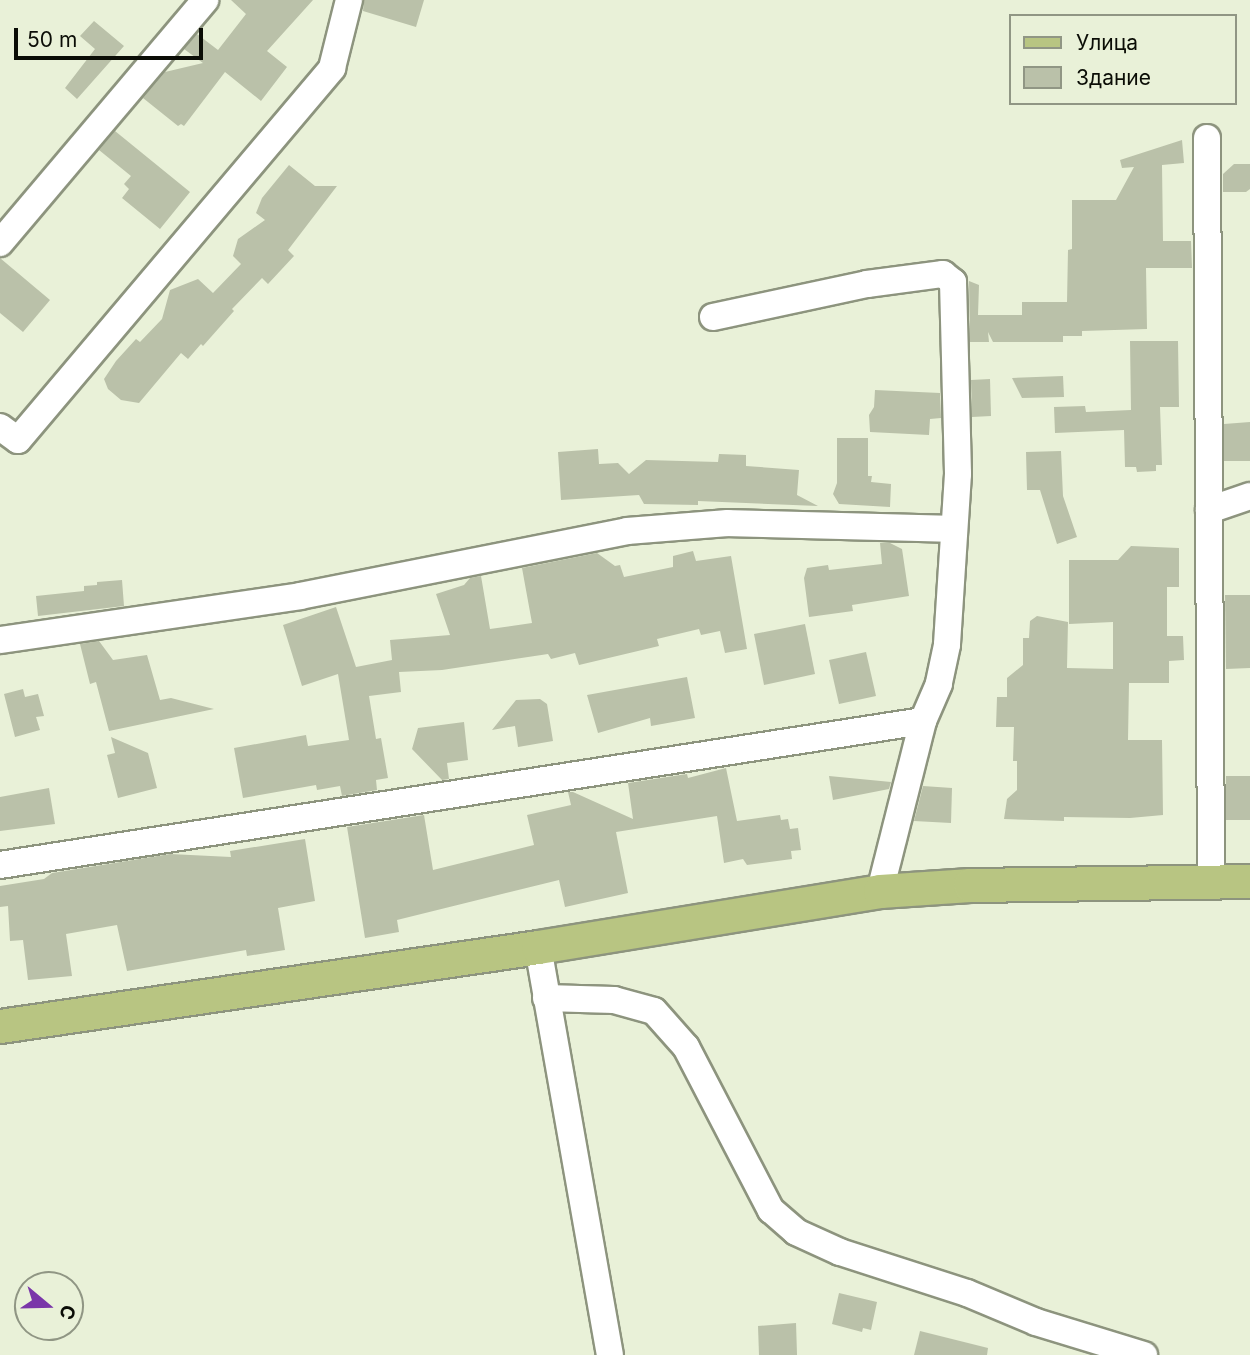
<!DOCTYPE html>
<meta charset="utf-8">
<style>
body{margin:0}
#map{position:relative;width:1250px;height:1355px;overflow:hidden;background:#e9f1d8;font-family:Inter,sans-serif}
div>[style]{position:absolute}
.building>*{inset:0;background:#bac1a9}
.roads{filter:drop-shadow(2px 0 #8d947e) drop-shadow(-2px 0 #8d947e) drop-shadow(0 2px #8d947e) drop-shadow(0 -2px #8d947e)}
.minor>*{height:26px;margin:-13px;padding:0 13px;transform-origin:13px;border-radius:13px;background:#fff}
.major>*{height:33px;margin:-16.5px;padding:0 16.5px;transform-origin:16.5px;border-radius:16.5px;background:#b8c582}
span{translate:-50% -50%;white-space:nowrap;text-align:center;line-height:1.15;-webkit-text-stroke:5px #e9f1d8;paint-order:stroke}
.legend{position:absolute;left:1009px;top:14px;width:228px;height:91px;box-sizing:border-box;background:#e9f1d8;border:2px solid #909684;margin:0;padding:9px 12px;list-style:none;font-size:21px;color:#0b0d06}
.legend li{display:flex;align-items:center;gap:14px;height:35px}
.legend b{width:35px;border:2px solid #909684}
.north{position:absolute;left:14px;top:1271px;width:70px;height:70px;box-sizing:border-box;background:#e9f1d8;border:2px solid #909684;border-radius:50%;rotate:109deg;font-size:19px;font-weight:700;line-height:28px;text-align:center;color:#0b0d06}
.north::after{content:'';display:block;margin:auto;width:24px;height:32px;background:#7a36a9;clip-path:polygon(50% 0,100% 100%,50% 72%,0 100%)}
.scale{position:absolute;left:14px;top:28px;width:189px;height:32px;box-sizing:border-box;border:4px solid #0b0d06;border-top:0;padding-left:9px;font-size:21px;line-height:24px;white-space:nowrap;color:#0b0d06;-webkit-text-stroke:5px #e9f1d8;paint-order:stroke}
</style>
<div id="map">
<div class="building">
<i style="clip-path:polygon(231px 0,313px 0,267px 51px,287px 67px,261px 101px,225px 72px,184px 126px,181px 124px,178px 126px,143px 98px,165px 72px,203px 63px,184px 49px,197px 34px,218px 50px,246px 14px)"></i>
<i style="clip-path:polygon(364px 0,424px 0,416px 27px,363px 11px)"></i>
<i style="clip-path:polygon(94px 21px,124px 46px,77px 99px,65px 88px,95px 49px,80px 36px)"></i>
<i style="clip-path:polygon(115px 131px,190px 192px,160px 229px,122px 198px,129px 189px,124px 184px,131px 176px,99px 150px)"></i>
<i style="clip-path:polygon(1182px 140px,1184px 163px,1162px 165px,1163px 241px,1191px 241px,1192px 268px,1146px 268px,1147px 329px,1082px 331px,1082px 336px,1063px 336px,1063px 342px,993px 342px,988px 332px,989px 342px,970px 342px,969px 281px,979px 285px,978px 315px,1022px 315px,1022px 302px,1067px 302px,1068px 250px,1072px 249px,1072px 200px,1116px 200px,1134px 167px,1122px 168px,1120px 160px)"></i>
<i style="clip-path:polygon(1234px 164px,1250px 164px,1250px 189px,1246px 192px,1223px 192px,1223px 174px)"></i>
<i style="clip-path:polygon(289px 165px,315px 186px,337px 186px,288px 250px,294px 256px,268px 284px,262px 278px,232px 309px,234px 311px,203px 346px,201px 344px,188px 359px,181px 353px,139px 403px,121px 400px,108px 389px,104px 379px,116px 361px,136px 339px,140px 342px,162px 319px,170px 290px,198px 279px,213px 293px,241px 264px,233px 256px,238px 239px,265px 220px,256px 213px,262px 198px)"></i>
<i style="clip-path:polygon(0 258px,50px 300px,23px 332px,0 313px)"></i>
<i style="clip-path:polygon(1130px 341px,1178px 341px,1179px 407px,1160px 407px,1162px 465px,1156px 465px,1156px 471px,1137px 472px,1136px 467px,1125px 467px,1124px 430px,1055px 433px,1054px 407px,1085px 406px,1086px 412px,1131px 410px)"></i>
<i style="clip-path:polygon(1063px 376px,1064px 397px,1022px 398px,1012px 378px)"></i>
<i style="clip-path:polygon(990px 379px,991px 416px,972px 417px,971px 380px)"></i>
<i style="clip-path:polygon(875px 390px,940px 393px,941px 418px,930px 419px,929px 435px,870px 432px,869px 415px,874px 407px)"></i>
<i style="clip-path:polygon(1250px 422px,1250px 461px,1224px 461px,1224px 424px)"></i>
<i style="clip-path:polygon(837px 438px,868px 438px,868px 476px,872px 476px,871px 482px,891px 484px,890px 507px,839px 504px,833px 494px,837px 483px)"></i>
<i style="clip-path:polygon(598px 449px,599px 464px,618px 463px,629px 474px,646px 460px,718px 462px,719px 454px,746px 455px,746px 466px,799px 470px,797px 495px,818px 506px,698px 501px,698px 505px,644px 504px,639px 495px,561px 500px,558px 452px)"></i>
<i style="clip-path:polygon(1061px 451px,1063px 496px,1077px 537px,1057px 544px,1040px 490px,1027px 490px,1026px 452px)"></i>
<i style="clip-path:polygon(880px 543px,890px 543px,902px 549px,909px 596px,852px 605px,853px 611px,809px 617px,804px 578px,807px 568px,828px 565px,829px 570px,882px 564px)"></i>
<i style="clip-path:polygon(1131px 546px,1179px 548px,1179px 587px,1167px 587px,1167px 636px,1183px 636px,1184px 660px,1169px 661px,1169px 683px,1129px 683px,1128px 740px,1162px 740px,1163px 815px,1130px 818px,1064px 817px,1064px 821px,1004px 819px,1007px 799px,1017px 790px,1017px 761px,1013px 761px,1014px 727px,996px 727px,997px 697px,1007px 697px,1007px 678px,1023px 665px,1023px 638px,1029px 638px,1030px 621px,1037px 616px,1068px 622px,1067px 668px,1113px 669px,1113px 622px,1069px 624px,1069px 560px,1118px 560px)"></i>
<i style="clip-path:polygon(693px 551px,696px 561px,731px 556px,747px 649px,725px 653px,720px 631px,701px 635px,699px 629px,657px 639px,659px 646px,579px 665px,575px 653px,551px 659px,548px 654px,442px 670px,399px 672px,401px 692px,369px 696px,376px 739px,381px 738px,388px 778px,376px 780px,377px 790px,342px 796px,340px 786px,317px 790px,316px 785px,243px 798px,234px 748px,306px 735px,308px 746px,349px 740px,338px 674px,302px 686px,283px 625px,336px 607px,356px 667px,392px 660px,390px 640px,450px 635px,436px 594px,464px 585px,470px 578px,481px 576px,490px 629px,532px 623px,522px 568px,597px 553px,615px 566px,620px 565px,624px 577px,673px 567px,673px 556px)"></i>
<i style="clip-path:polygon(122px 580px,124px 606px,38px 616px,36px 596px,84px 591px,84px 586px,97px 585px,97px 582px)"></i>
<i style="clip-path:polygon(1225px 595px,1250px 595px,1250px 668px,1226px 669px)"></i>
<i style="clip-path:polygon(805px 624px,815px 674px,764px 685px,754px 634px)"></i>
<i style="clip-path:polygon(99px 641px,113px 660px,147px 655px,160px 700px,171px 698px,214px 709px,109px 731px,96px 682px,90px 684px,80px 644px)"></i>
<i style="clip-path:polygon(866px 652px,876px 696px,839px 704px,829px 660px)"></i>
<i style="clip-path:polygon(687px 677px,695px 718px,651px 726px,650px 718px,598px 733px,587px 695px)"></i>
<i style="clip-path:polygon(23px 689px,25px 697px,38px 694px,44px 716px,36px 717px,40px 730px,15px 737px,4px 694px)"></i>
<i style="clip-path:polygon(540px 699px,547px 704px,553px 741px,518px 747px,515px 726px,492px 730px,516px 700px)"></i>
<i style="clip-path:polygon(464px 722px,468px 760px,447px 763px,449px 779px,442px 780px,412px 749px,418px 728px)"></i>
<i style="clip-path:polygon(111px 737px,148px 753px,157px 788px,118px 798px,107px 755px,115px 753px)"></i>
<i style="clip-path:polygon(726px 768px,737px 821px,780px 815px,781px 820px,788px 819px,790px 829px,798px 828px,801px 850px,791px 851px,792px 859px,747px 865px,743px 859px,724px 863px,717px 816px,616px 832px,628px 893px,565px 907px,559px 880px,397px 920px,399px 932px,365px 938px,347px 827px,424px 815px,433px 870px,534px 845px,527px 815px,571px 805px,568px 792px,573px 792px,633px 819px,628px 783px,687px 774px,688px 778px)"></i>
<i style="clip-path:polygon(829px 776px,891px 782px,889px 789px,833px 800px)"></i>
<i style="clip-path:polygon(1226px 776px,1250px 776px,1250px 820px,1226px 820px)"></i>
<i style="clip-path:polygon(923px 786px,952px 788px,951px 823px,914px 821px)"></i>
<i style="clip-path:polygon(49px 788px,55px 824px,0 831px,0 797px)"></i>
<i style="clip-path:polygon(305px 839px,315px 901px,278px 908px,285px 950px,247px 956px,246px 950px,127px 971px,117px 925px,66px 934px,72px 976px,28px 980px,23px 940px,10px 941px,8px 906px,0 907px,0 886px,44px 879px,52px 873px,170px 854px,231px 857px,230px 851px)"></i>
<i style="clip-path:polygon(839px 1293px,877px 1302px,871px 1330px,863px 1328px,862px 1332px,832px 1324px)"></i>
<i style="clip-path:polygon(796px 1323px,797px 1355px,759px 1355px,758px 1326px)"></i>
<i style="clip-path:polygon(920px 1331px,988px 1348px,987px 1355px,914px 1355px)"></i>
</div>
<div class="roads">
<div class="minor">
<i style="left:1207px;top:138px;width:744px;rotate:89.69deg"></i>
<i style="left:0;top:243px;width:318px;rotate:-49.8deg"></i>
<i style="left:713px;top:317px;width:157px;rotate:-12.1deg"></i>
<i style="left:867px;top:284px;width:77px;rotate:-7.5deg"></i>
<i style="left:943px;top:274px;width:13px;rotate:39deg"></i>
<i style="left:953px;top:282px;width:192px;rotate:88.5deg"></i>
<i style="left:958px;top:474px;width:171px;rotate:93.7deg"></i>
<i style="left:947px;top:645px;width:40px;rotate:102deg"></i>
<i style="left:939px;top:684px;width:40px;rotate:113.4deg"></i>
<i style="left:923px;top:721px;width:175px;rotate:104.2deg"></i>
<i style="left:0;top:427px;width:22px;rotate:36deg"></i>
<i style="left:18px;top:440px;width:487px;rotate:-49.8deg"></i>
<i style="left:332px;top:68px;width:70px;rotate:-76deg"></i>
<i style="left:1209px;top:510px;width:43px;rotate:-18.9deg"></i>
<i style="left:0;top:640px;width:303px;rotate:-8.3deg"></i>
<i style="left:300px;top:596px;width:333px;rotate:-11.2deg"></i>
<i style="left:627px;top:531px;width:101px;rotate:-4.5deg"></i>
<i style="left:728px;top:523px;width:226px;rotate:1.5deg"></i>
<i style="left:0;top:865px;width:934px;rotate:-8.87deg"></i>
<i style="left:538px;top:947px;width:414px;rotate:80deg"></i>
<i style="left:546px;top:998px;width:68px;rotate:1.7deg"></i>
<i style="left:614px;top:1000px;width:41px;rotate:15.4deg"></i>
<i style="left:654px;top:1011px;width:48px;rotate:48.4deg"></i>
<i style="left:686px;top:1047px;width:184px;rotate:62.5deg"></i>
<i style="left:771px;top:1210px;width:33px;rotate:41deg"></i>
<i style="left:796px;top:1232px;width:48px;rotate:24.4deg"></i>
<i style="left:840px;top:1252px;width:133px;rotate:17.9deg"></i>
<i style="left:967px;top:1293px;width:75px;rotate:22.8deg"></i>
<i style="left:1036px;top:1322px;width:113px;rotate:17deg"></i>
</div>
<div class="major">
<i style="left:0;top:1026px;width:544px;rotate:-8.35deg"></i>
<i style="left:538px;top:947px;width:347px;rotate:-9.3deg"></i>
<i style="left:880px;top:891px;width:90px;rotate:-3.8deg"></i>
<i style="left:970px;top:885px;width:280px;rotate:-0.8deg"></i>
</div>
</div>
<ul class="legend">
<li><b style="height:9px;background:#b8c582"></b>Улица</li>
<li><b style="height:19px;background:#bac1a9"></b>Здание</li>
</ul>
<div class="north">С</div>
<div class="scale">50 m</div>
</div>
